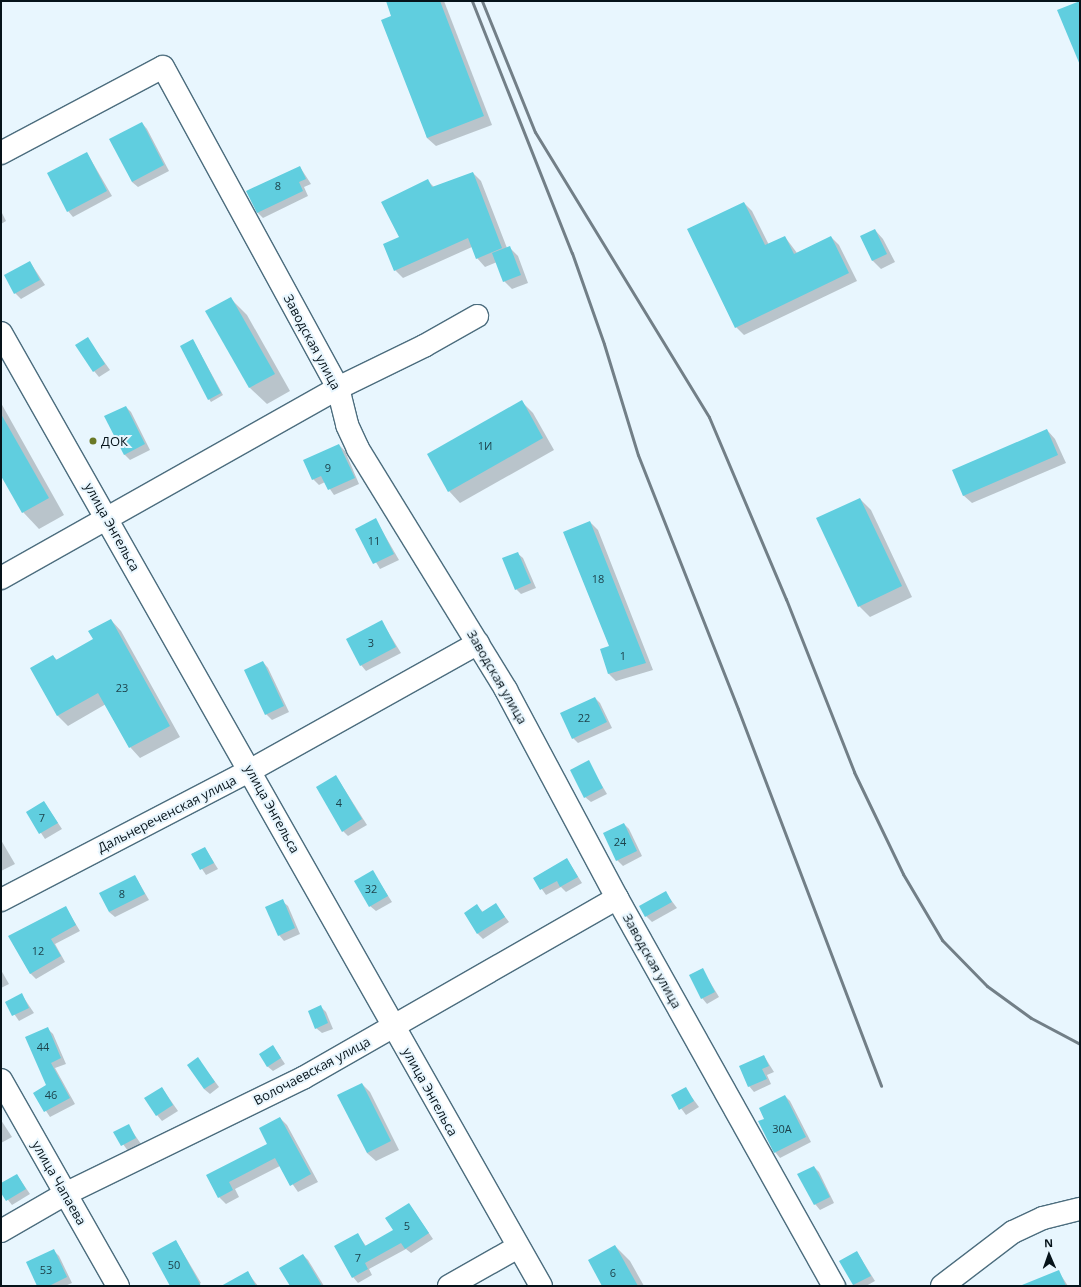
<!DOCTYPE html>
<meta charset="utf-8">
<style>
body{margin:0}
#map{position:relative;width:1081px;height:1287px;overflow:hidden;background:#e8f6fe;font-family:"Open Sans",sans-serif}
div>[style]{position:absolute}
.shadow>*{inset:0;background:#0003}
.building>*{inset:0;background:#60cedf}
.roads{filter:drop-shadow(1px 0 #4c6d7e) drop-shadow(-1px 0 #4c6d7e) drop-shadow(0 1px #4c6d7e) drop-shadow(0 -1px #4c6d7e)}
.minor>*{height:22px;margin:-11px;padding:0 11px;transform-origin:11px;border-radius:11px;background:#fff}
.major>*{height:22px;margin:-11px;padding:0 11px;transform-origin:11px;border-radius:11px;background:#fff}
.rail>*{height:3px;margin:-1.5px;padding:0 1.5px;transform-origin:1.5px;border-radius:1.5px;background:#727f87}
.dots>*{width:11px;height:11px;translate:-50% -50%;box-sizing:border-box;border:2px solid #e8f6fe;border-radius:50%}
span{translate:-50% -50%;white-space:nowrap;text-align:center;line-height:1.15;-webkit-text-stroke:4px #e8f6fe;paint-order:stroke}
.number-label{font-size:11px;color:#1c424b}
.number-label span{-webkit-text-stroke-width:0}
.street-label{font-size:13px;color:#06131a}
.poi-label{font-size:13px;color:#06131a}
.left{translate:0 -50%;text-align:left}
.frame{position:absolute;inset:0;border:2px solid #06131a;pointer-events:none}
.north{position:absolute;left:1029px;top:1235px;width:40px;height:40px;-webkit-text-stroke:3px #e8f6fe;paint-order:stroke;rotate:358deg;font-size:11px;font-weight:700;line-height:16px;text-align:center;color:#06131a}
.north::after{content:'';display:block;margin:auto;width:14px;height:18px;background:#06131a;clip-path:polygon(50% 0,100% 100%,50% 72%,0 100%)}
</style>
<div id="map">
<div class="shadow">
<i style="clip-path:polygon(387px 1px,444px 1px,492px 125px,436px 146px,427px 138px)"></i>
<i style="clip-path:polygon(142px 123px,147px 129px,169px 171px,138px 187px,132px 182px)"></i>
<i style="clip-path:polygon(87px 153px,112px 196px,73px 217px,68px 211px)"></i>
<i style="clip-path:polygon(300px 167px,311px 184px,304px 187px,308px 196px,263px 218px,257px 212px)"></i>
<i style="clip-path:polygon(473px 173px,481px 181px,507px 248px,509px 247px,518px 256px,528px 283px,512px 289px,504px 281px,497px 262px,485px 267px,477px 258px,472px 247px,403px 278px,395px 270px,400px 237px,427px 180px,434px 187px)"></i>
<i style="clip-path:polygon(744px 203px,752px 211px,769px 245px,785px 237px,797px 253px,831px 237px,839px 245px,857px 281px,744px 335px,736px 327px)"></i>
<i style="clip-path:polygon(1px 211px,6px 221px,1px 224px)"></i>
<i style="clip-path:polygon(875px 230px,883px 239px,895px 262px,881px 269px,873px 261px,861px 237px)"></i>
<i style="clip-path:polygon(30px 262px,45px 285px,21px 299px,15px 293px)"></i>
<i style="clip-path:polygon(230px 298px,247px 315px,290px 391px,267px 404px,250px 388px,207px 312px)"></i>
<i style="clip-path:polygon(87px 338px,110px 370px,99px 377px,94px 371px)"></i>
<i style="clip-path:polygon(193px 340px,223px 395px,211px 402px,209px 399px)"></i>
<i style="clip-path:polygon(521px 401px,533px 413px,554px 450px,460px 503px,449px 491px)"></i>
<i style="clip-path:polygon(1px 403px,64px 515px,39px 529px,23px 512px,1px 474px)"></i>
<i style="clip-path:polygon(126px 407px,131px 412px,150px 450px,130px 460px,124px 454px)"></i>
<i style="clip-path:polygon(1047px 430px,1055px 439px,1066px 463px,972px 503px,963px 495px)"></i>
<i style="clip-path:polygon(339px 445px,345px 451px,359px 484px,334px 495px,325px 482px,319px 485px,313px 479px)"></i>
<i style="clip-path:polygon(860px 499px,871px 510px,912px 597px,870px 617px,859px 606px)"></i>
<i style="clip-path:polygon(376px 520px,399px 560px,380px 569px,356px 529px)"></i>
<i style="clip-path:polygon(590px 522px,598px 530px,653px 670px,616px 681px,609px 674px,611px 647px)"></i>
<i style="clip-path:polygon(517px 553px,523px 558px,536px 588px,521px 594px,516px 589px)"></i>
<i style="clip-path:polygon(111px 620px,121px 631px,180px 737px,140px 758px,130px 747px,106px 704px,68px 726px,58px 716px,53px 656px,57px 660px,94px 640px)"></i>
<i style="clip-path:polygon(382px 622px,401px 653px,366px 671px,361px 665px)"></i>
<i style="clip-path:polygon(263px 662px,268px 668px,289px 712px,272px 720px,266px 714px)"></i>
<i style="clip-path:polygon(595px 698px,600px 703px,612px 728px,578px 743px,573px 738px)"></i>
<i style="clip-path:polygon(588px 762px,607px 794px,591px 802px,585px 797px)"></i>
<i style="clip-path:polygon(336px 776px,367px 825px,348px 836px,343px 831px)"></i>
<i style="clip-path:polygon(44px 802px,62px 829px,45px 839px,27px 812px)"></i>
<i style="clip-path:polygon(624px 824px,629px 829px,642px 856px,623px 866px,617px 860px)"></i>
<i style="clip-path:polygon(1px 840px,15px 864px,1px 871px)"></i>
<i style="clip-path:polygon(205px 848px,218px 869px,206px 875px,192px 854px)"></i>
<i style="clip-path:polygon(567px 859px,582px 883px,566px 892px,561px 887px,546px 895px,534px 878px)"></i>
<i style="clip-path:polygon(373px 872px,392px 902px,376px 911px,370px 906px)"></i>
<i style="clip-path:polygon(135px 876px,149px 900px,115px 917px,109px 912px)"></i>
<i style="clip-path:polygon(665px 892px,677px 908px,652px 922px,646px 916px)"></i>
<i style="clip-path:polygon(282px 901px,288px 906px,300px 934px,284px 941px,279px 935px)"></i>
<i style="clip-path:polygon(496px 905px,509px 922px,483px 939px,478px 934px,477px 906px,484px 913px)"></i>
<i style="clip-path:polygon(66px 908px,80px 931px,55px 944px,65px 962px,36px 979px,30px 973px)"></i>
<i style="clip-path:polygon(702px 969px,719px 997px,707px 1004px,702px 998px)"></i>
<i style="clip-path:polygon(1px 970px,9px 984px,1px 988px)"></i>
<i style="clip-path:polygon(22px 995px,34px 1013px,19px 1021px,6px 1002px)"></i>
<i style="clip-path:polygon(320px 1006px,326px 1012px,333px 1029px,322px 1033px,316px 1028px)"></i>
<i style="clip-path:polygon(47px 1028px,53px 1034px,66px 1064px,55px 1068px,75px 1104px,50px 1117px,34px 1093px,48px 1086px)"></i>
<i style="clip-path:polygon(273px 1046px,285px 1064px,273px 1071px,267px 1066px)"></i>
<i style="clip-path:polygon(764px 1056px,774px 1072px,767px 1075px,771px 1084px,754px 1092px,749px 1086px)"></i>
<i style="clip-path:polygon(198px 1059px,219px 1087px,210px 1094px,204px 1089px)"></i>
<i style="clip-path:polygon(362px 1084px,370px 1092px,399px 1150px,376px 1161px,367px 1153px)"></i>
<i style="clip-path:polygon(162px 1088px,178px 1111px,162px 1121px,157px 1115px)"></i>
<i style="clip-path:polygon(685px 1088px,699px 1107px,686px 1115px,672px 1096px)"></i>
<i style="clip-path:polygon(785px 1096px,790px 1101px,811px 1142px,780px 1158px,775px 1152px,765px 1119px)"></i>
<i style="clip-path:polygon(280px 1118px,287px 1125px,318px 1182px,298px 1192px,280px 1166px,235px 1189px,239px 1197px,226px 1204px,219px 1197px,208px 1176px,268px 1144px)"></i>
<i style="clip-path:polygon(1px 1120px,12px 1137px,1px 1143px)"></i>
<i style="clip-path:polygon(128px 1125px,141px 1144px,128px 1151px,115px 1133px)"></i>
<i style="clip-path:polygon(814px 1167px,819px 1172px,834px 1203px,820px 1210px,815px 1204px)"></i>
<i style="clip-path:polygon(17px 1175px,30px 1194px,12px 1205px,1px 1191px,1px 1184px)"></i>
<i style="clip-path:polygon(409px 1204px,433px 1239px,411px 1253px,406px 1249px,369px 1269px,372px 1275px,358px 1283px,353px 1277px,358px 1235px,366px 1246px,394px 1231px)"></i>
<i style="clip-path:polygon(176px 1241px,201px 1283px,196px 1286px,171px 1286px)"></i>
<i style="clip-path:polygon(615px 1246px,630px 1261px,644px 1286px,603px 1286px)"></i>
<i style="clip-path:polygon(53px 1250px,59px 1256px,72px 1283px,65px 1286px,38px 1286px)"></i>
<i style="clip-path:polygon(857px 1252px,875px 1281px,866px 1286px,853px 1285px)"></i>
<i style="clip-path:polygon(303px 1255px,308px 1260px,324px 1286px,291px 1286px)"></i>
<i style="clip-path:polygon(1059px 1272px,1068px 1286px,1024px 1286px)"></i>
<i style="clip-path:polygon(248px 1273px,258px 1286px,223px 1286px)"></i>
</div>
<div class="building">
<i style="clip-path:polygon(386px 1px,440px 1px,484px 116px,427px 138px,381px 20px,391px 16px)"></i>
<i style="clip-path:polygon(1080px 1px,1080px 65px,1057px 10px)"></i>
<i style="clip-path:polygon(142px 122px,164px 165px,132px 182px,109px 139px)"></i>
<i style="clip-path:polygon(87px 152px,107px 191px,67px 212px,47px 173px)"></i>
<i style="clip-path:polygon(300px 166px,306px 179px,299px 182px,303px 191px,257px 213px,246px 191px)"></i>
<i style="clip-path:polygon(473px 172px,502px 248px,476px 259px,468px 238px,394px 271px,383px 244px,399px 237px,381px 202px,428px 179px,432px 187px)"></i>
<i style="clip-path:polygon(744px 202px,765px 245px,785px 236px,794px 254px,831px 236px,849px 273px,735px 328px,687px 229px)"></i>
<i style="clip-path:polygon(875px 229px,887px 254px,872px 261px,860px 236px)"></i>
<i style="clip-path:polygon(510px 246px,521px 275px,503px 282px,492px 253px)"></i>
<i style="clip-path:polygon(30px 261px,40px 280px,14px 294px,4px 275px)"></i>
<i style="clip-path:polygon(231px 297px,275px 374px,249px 388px,205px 311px)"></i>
<i style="clip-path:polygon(88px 337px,105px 364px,93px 372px,75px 345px)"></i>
<i style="clip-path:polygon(193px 339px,221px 393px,208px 400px,180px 346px)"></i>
<i style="clip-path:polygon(522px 400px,543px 438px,448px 492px,427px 454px)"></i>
<i style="clip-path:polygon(126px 406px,145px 444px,124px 455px,104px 416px)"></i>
<i style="clip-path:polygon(1px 414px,49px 498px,22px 513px,1px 476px)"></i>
<i style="clip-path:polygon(1047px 429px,1058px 455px,963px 496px,952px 470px)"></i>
<i style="clip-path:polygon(339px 444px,355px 478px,328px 490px,321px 476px,312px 480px,303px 460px)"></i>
<i style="clip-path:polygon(860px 498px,902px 586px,858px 607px,816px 518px)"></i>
<i style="clip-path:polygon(376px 518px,394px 554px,373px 564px,355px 529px)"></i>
<i style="clip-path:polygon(590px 521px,646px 663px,608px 674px,600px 649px,609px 646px,563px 532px)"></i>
<i style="clip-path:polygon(518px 552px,531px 583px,515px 590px,502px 558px)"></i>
<i style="clip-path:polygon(111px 619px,170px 726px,129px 748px,98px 693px,57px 716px,30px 668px,53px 655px,56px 660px,93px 639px,88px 631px)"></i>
<i style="clip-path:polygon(382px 620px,396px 647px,360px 666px,346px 639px)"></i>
<i style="clip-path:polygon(263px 661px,284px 706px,265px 715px,244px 670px)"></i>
<i style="clip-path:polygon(595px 697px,607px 722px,572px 739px,560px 713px)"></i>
<i style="clip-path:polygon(589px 760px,603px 788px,584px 798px,570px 770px)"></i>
<i style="clip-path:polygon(336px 775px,362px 819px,342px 832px,316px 787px)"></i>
<i style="clip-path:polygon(44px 801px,58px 823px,39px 834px,26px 812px)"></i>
<i style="clip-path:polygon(624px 823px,637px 851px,616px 861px,603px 833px)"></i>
<i style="clip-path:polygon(205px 847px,214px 863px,200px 870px,191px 854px)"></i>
<i style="clip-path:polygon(567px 858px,578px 877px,560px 887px,557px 881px,540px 890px,533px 878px)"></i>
<i style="clip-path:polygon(373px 870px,388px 896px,369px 907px,354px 881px)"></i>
<i style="clip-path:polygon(135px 875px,145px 894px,109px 912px,99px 893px)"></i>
<i style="clip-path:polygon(666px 891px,672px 902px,645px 917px,639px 906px)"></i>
<i style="clip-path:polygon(283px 899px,295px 928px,278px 936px,265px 907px)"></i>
<i style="clip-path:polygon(496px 903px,505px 917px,477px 934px,464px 913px,477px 904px,482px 912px)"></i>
<i style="clip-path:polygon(66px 906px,76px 925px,51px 939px,61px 956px,30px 974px,8px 936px)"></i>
<i style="clip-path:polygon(703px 968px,715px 992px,701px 999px,689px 975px)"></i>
<i style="clip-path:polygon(22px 993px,29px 1008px,12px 1016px,5px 1002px)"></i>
<i style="clip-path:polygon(321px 1005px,328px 1023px,315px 1029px,308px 1011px)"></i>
<i style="clip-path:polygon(48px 1027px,61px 1058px,51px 1063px,70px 1098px,44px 1112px,33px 1093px,46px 1085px,25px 1037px)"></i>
<i style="clip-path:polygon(273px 1045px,281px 1058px,267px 1067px,259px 1054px)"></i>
<i style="clip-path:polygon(764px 1055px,769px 1066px,762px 1069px,767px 1079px,748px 1087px,739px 1066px)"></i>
<i style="clip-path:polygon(198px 1057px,215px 1082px,204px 1089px,187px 1065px)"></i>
<i style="clip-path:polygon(362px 1083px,391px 1141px,367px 1153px,337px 1095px)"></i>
<i style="clip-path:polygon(162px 1087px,173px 1105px,156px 1116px,144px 1098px)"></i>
<i style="clip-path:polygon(686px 1087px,694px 1101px,679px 1110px,671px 1095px)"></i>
<i style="clip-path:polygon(785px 1095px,806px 1137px,774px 1153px,758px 1121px,764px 1119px,759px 1108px)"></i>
<i style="clip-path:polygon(280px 1117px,311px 1174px,290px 1186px,275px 1158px,229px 1182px,233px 1190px,218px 1198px,206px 1175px,267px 1144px,259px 1128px)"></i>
<i style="clip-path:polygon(129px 1124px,136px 1138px,121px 1146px,113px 1132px)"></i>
<i style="clip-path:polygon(814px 1166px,830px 1197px,814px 1205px,797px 1174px)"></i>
<i style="clip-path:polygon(17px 1174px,26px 1189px,6px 1201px,1px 1193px,1px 1183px)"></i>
<i style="clip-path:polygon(409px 1203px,429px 1233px,405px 1249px,401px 1243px,365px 1263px,368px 1269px,352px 1278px,334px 1246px,358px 1233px,365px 1246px,393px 1230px,385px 1218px)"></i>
<i style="clip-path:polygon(176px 1240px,201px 1286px,170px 1286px,152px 1253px)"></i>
<i style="clip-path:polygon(615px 1245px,638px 1286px,602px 1286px,588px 1260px)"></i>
<i style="clip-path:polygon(54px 1249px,67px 1277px,49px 1286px,37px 1286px,26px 1262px)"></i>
<i style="clip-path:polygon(857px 1251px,871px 1276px,853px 1285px,839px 1261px)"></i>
<i style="clip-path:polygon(303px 1254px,322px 1286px,290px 1286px,279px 1268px)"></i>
<i style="clip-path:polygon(1059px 1270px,1066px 1286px,1022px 1286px,1022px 1285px)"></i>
<i style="clip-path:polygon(248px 1271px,256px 1286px,221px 1286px)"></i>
</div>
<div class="roads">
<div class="minor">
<i style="left:1px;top:153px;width:183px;rotate:-28deg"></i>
<i style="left:163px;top:67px;width:366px;rotate:61.4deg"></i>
<i style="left:338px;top:388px;width:38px;rotate:76deg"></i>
<i style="left:347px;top:425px;width:26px;rotate:65deg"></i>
<i style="left:358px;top:449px;width:283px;rotate:58.4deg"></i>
<i style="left:506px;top:690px;width:236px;rotate:61.9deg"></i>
<i style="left:617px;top:898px;width:445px;rotate:60.8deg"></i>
<i style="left:1px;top:578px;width:387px;rotate:-29.4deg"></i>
<i style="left:338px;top:388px;width:96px;rotate:-26deg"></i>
<i style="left:424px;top:346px;width:61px;rotate:-29.5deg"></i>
<i style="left:1px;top:900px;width:282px;rotate:-27.5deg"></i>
<i style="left:251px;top:770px;width:260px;rotate:-29.2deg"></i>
<i style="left:1px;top:1080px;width:237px;rotate:60.4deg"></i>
<i style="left:1px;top:1231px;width:74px;rotate:-30deg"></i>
<i style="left:65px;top:1194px;width:265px;rotate:-26deg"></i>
<i style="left:303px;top:1078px;width:362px;rotate:-29.8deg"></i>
</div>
<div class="major">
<i style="left:1px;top:333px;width:1095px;rotate:60.46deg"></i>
<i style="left:449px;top:1286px;width:79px;rotate:-29.5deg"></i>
<i style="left:942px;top:1286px;width:89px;rotate:-37.3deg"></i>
<i style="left:1013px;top:1232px;width:33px;rotate:-25deg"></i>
<i style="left:1043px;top:1218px;width:38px;rotate:-14deg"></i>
</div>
</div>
<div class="rail">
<i style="left:472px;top:1px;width:271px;rotate:68.4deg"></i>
<i style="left:572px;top:253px;width:96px;rotate:70.6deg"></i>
<i style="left:604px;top:344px;width:116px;rotate:73deg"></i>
<i style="left:638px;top:455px;width:273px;rotate:68.5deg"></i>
<i style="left:738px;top:709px;width:403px;rotate:69.2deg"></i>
<i style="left:482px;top:1px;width:141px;rotate:68deg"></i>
<i style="left:535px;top:132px;width:334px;rotate:58.6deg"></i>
<i style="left:709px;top:417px;width:198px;rotate:67.1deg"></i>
<i style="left:786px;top:599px;width:186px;rotate:68.5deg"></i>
<i style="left:854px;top:772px;width:113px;rotate:64.3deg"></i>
<i style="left:903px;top:874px;width:77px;rotate:59.4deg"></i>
<i style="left:942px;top:940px;width:64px;rotate:45.6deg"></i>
<i style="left:987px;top:986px;width:54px;rotate:36deg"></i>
<i style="left:1031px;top:1018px;width:55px;rotate:28deg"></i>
</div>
<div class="dots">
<i style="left:93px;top:441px;background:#6a7926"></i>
</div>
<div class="number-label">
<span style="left:278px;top:186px">8</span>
<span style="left:485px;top:446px">1И</span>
<span style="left:328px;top:468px">9</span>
<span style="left:374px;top:541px">11</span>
<span style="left:598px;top:579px">18</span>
<span style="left:371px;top:643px">3</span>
<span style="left:623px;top:656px">1</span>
<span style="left:122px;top:688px">23</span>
<span style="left:584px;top:718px">22</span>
<span style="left:339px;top:803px">4</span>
<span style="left:42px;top:818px">7</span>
<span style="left:620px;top:842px">24</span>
<span style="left:371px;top:889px">32</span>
<span style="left:122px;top:894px">8</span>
<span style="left:38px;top:951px">12</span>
<span style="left:43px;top:1047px">44</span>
<span style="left:51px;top:1095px">46</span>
<span style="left:782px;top:1129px">30А</span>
<span style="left:407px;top:1226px">5</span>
<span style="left:358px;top:1258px">7</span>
<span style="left:174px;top:1265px">50</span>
<span style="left:46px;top:1270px">53</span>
<span style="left:613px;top:1273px">6</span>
</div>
<div class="street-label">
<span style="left:312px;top:342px;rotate:62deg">Заводская улица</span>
<span style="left:112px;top:527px;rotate:61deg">улица Энгельса</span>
<span style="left:497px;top:677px;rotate:60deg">Заводская улица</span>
<span style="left:272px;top:809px;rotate:61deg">улица Энгельса</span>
<span style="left:167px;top:814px;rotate:-27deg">Дальнереченская улица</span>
<span style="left:652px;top:961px;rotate:61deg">Заводская улица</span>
<span style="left:312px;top:1071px;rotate:-28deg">Волочаевская улица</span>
<span style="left:430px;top:1092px;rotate:61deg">улица Энгельса</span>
<span style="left:59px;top:1183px;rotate:60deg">улица Чапаева</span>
</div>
<div class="poi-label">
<span class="left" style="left:101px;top:441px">ДОК</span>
</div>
<div class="frame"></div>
<div class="north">N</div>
</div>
